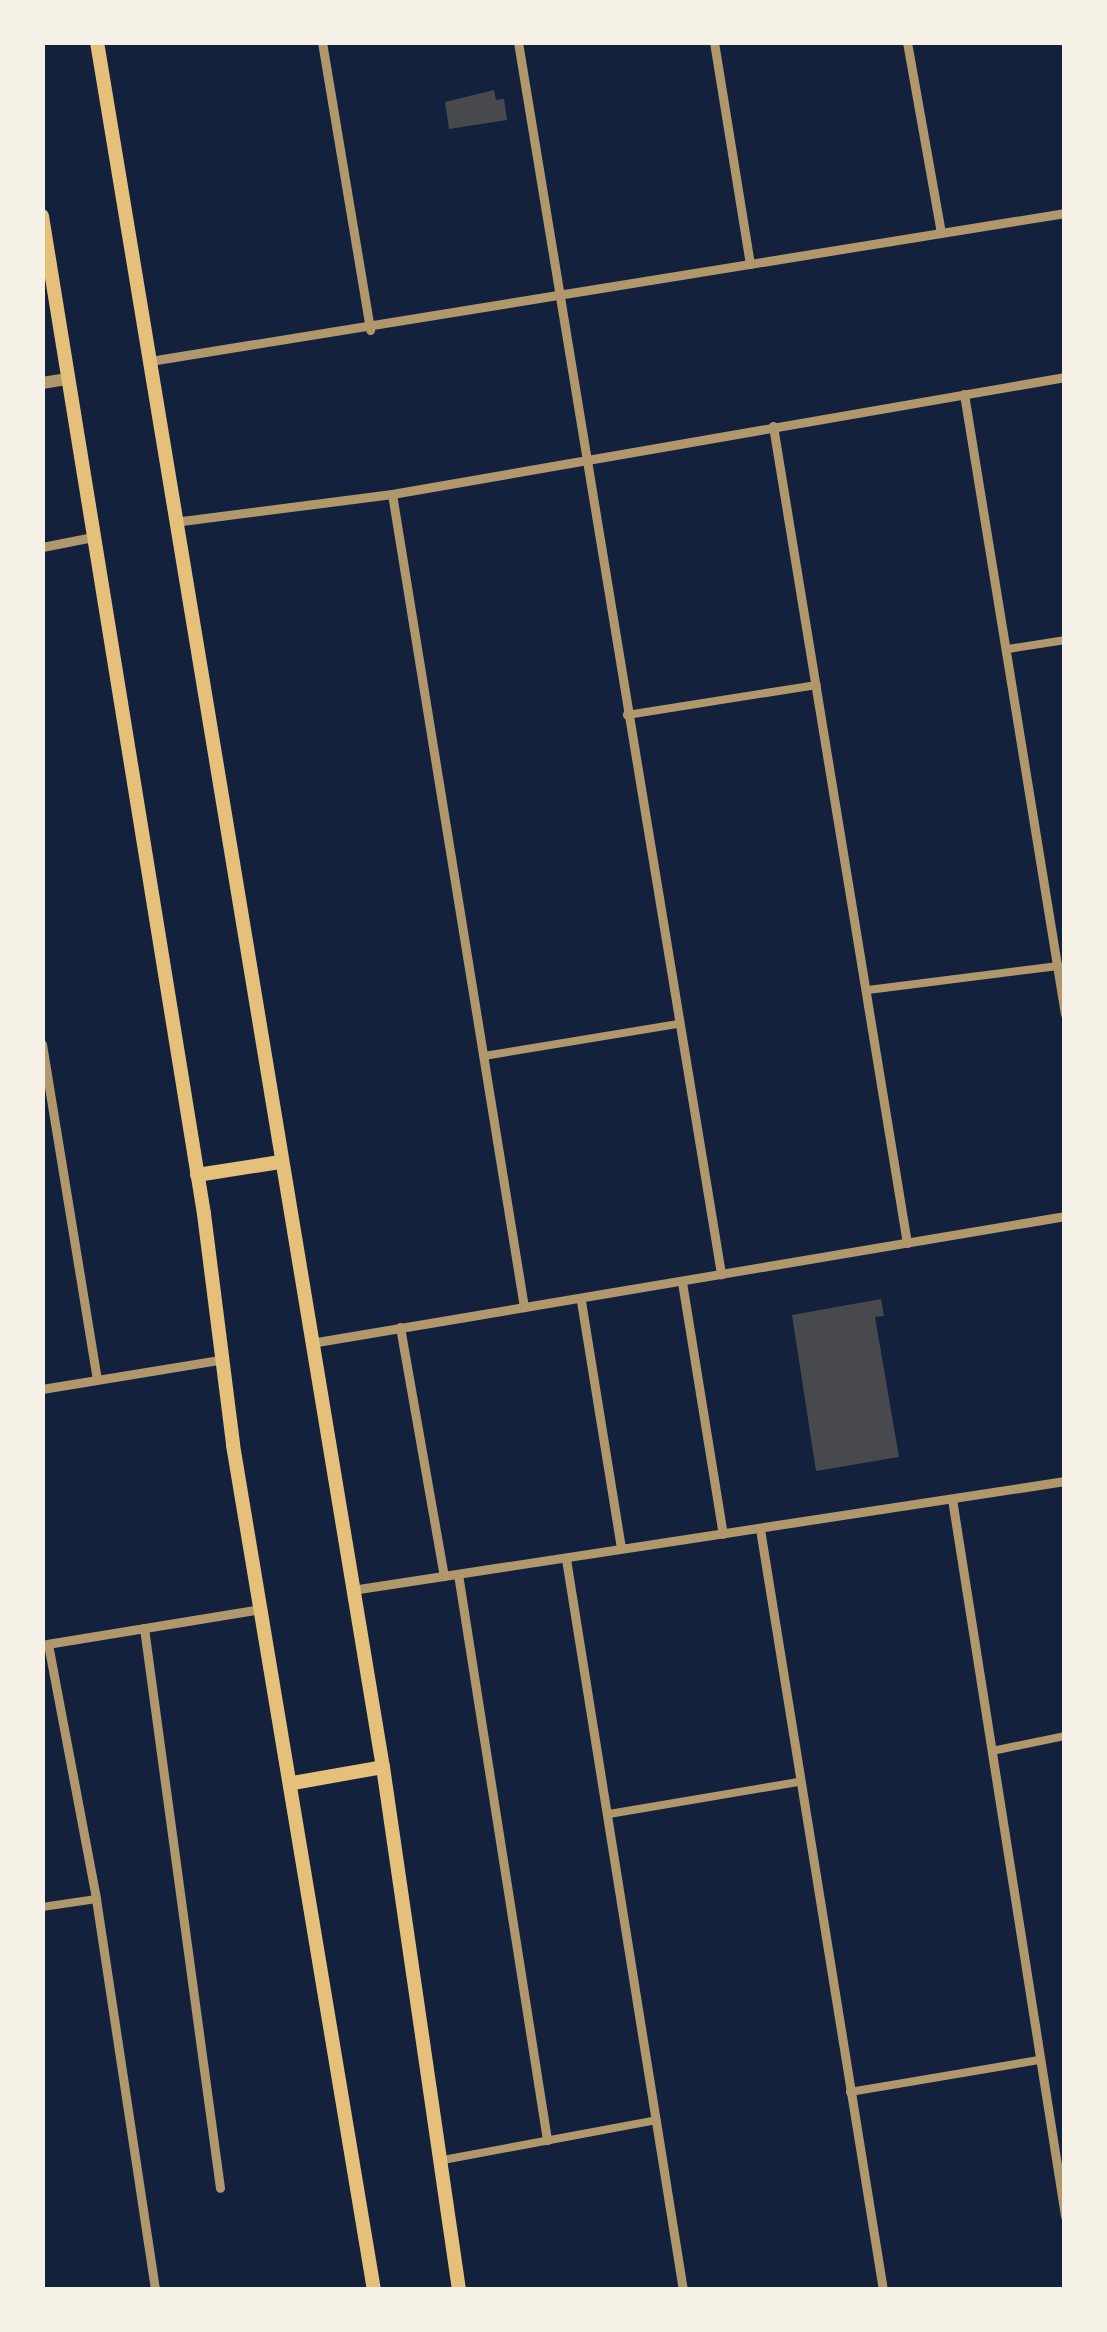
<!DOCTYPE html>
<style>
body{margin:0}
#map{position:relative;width:1107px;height:2332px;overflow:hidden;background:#14213d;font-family:"DejaVu Sans",sans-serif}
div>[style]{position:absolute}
.building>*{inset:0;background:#48494c}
.pedestrian>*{height:8px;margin:-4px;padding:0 4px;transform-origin:4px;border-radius:4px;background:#b1986c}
.minor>*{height:9px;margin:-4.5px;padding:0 4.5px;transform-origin:4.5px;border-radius:4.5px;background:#b1986c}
.tertiary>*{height:12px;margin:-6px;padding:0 6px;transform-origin:6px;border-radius:6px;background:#b1986c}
.secondary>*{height:14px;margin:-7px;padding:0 7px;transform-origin:7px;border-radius:7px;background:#e5c07b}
span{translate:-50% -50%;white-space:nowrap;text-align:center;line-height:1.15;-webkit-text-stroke:9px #f6f1e7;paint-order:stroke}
.frame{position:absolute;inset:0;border:45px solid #f6f1e7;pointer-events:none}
</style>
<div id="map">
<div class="building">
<i style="clip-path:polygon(494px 90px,496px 100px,504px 99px,507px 120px,449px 129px,445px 102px)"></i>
<i style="clip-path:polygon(881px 1299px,884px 1316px,875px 1317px,899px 1457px,816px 1471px,792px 1315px)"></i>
</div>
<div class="pedestrian">
<i style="left:1008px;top:649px;width:58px;rotate:-9deg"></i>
<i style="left:627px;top:715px;width:192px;rotate:-9deg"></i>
<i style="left:868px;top:990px;width:192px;rotate:-7.2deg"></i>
<i style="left:484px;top:1056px;width:197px;rotate:-9.4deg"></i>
<i style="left:992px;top:1751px;width:75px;rotate:-11.6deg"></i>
<i style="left:609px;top:1814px;width:193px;rotate:-9.6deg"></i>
<i style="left:42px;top:1907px;width:55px;rotate:-8.4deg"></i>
<i style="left:850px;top:2092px;width:193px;rotate:-9.6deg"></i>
<i style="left:443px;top:2160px;width:217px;rotate:-10.6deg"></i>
</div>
<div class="minor">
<i style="left:322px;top:42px;width:292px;rotate:80.5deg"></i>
<i style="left:518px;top:42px;width:1249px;rotate:80.64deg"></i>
<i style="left:714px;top:42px;width:225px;rotate:80.8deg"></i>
<i style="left:907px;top:42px;width:194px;rotate:79.9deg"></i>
<i style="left:150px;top:361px;width:927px;rotate:-9.19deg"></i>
<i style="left:964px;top:394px;width:628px;rotate:80.75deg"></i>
<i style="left:773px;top:426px;width:828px;rotate:80.69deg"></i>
<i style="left:392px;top:494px;width:824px;rotate:80.78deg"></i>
<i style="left:174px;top:522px;width:220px;rotate:-7.3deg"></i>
<i style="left:392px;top:494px;width:683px;rotate:-9.86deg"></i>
<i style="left:42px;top:547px;width:52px;rotate:-11.1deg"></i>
<i style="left:42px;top:1044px;width:340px;rotate:80.7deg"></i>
<i style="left:682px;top:1282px;width:255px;rotate:80.8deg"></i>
<i style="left:581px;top:1301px;width:250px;rotate:80.8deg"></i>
<i style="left:400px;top:1327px;width:253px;rotate:80deg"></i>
<i style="left:311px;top:1343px;width:765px;rotate:-9.56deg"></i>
<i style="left:42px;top:1389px;width:180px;rotate:-9.3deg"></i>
<i style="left:952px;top:1499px;width:726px;rotate:81.04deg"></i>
<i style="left:760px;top:1529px;width:771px;rotate:80.82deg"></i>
<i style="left:566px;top:1559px;width:740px;rotate:80.91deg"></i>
<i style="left:458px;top:1574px;width:573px;rotate:81.06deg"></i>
<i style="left:352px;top:1590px;width:721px;rotate:-8.69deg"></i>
<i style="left:144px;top:1628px;width:565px;rotate:82.27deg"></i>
<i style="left:47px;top:1644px;width:216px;rotate:-9.3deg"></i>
<i style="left:48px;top:1644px;width:259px;rotate:79.3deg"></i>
<i style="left:96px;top:1899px;width:395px;rotate:81.4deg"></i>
</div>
<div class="tertiary">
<i style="left:42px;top:383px;width:26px;rotate:-9deg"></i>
</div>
<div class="secondary">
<i style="left:97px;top:42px;width:1749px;rotate:80.59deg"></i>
<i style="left:383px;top:1767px;width:528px;rotate:81.73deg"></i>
<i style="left:42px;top:216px;width:1011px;rotate:80.78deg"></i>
<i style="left:204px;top:1214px;width:233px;rotate:82.8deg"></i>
<i style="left:233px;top:1445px;width:857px;rotate:80.53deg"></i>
<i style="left:197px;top:1175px;width:84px;rotate:-8.9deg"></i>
<i style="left:293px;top:1783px;width:91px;rotate:-10.1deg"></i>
</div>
<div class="frame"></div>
</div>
